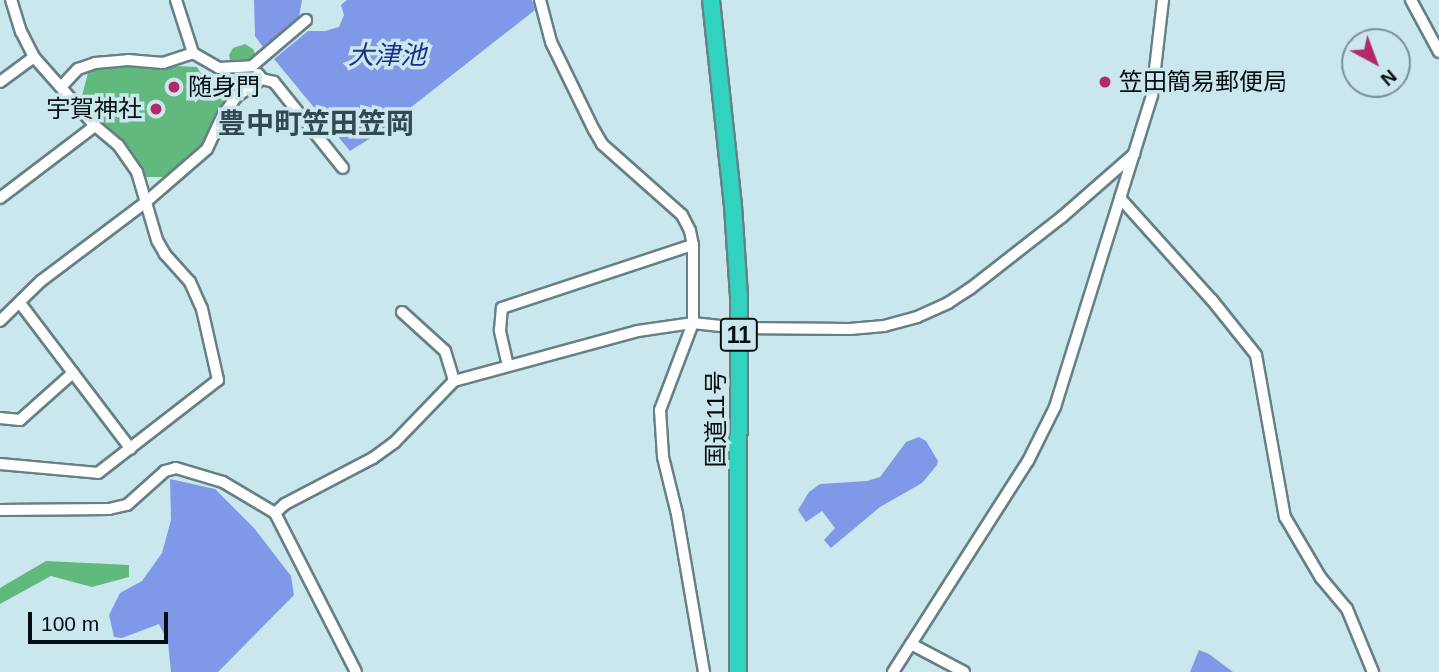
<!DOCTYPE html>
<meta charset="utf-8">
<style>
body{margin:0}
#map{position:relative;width:1439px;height:672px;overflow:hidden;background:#cae7ed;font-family:Helvetica,"Noto Sans JP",sans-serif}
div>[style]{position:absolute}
.forest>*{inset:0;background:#62b97e}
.water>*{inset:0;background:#8098e8}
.roads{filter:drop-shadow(2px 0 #668085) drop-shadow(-2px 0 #668085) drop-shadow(0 2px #668085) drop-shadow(0 -2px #668085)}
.minor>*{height:10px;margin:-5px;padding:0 5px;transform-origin:5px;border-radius:5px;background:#fff}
.highway>*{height:16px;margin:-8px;padding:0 8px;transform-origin:8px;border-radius:8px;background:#31d2be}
.dots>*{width:19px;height:19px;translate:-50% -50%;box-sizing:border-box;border:4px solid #cae7ed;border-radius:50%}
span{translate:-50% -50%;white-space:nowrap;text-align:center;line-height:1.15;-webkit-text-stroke:7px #cae7ed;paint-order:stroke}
.shield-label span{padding:2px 5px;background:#cae7ed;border:2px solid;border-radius:5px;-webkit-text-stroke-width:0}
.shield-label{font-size:23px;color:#050e10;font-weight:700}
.poi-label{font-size:24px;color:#050e10}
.left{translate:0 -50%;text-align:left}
.right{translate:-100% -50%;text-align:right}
.street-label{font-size:24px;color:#050e10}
.water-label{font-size:26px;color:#202c87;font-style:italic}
.quarter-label{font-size:28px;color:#314a4f;font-weight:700}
.north{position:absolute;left:1341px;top:28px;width:70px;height:70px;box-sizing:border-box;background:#cae7ed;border:2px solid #7b9095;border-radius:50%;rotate:139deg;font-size:19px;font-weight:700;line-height:28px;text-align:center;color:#050e10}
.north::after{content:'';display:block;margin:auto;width:24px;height:32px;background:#b42a68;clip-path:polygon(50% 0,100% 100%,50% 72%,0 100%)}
.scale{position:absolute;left:28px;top:612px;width:140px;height:32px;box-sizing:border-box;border:4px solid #050e10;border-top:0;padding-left:9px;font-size:21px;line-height:24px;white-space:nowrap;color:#050e10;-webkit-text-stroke:5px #cae7ed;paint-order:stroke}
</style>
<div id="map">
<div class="forest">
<i style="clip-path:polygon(245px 44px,253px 49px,264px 71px,264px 84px,245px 95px,211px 132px,202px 148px,163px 177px,146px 177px,114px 133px,96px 122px,81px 99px,88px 73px,108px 56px,154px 56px,176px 66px,197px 67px,206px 82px,221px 85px,239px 73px,239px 69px,231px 63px,229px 55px,233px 48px)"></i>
<i style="clip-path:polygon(46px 561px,129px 565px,129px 577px,92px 587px,51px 576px,0 604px,0 588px)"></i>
</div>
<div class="water">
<i style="clip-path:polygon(254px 0,302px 0,298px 22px,266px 51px,255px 36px)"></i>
<i style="clip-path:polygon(347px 0,532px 0,535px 10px,377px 134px,350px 151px,274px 59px,308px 31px,325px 31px,339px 27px,344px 15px,341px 5px)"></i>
<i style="clip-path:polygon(919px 437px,926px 441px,938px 461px,937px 465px,922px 483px,880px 507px,831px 548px,824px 540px,835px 528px,822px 511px,806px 522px,798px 510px,809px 492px,820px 484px,867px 481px,880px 477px,906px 442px)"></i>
<i style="clip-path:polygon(170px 479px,215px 489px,254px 528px,291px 576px,294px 595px,218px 672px,171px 672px,168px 642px,159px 624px,122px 638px,114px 637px,109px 615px,120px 593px,142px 581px,162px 553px,171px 520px)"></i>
<i style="clip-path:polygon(1199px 650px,1209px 654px,1233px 672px,1190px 672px)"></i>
</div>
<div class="roads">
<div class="minor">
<i style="left:176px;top:0;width:56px;rotate:72.2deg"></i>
<i style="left:193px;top:53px;width:30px;rotate:30deg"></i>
<i style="left:219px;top:68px;width:33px;rotate:-3deg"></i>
<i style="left:252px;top:66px;width:71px;rotate:-40.4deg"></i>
<i style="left:540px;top:0;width:43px;rotate:75.3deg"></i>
<i style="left:551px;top:42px;width:98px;rotate:64deg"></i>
<i style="left:594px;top:130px;width:16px;rotate:60deg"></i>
<i style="left:602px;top:144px;width:107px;rotate:41.6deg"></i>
<i style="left:682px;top:215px;width:18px;rotate:63deg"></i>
<i style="left:690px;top:231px;width:14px;rotate:78deg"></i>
<i style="left:693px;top:245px;width:78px;rotate:90deg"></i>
<i style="left:693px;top:323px;width:93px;rotate:110.8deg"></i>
<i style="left:660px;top:410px;width:47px;rotate:86.3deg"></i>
<i style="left:663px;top:457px;width:59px;rotate:76.2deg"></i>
<i style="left:677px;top:514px;width:160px;rotate:80.3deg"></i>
<i style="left:1411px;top:0;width:59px;rotate:61.7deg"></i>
<i style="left:258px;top:74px;width:6px;rotate:51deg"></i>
<i style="left:262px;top:79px;width:12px;rotate:14deg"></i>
<i style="left:274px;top:82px;width:110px;rotate:51.3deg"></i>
<i style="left:0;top:82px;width:42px;rotate:-36.3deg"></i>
<i style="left:61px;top:87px;width:25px;rotate:-47deg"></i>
<i style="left:78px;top:69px;width:18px;rotate:-19deg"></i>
<i style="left:95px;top:63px;width:33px;rotate:-5deg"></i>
<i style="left:128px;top:60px;width:35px;rotate:5deg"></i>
<i style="left:163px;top:63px;width:32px;rotate:-18deg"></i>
<i style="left:0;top:198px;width:119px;rotate:-37.2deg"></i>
<i style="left:1120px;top:198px;width:137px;rotate:48deg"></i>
<i style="left:1212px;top:300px;width:70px;rotate:51.3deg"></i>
<i style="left:1256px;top:355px;width:165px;rotate:79.9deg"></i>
<i style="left:1285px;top:517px;width:71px;rotate:59.5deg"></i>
<i style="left:1321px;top:578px;width:40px;rotate:50deg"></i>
<i style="left:1347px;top:609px;width:68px;rotate:67.6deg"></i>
<i style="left:20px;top:303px;width:183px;rotate:52.8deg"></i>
<i style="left:402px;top:312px;width:58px;rotate:42.2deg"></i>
<i style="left:445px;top:351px;width:31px;rotate:73deg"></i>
<i style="left:0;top:321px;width:57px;rotate:-44.3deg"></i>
<i style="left:41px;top:281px;width:133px;rotate:-37deg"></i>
<i style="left:147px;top:201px;width:79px;rotate:-40.9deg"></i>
<i style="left:207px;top:149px;width:38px;rotate:-65deg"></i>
<i style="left:223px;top:115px;width:24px;rotate:-54deg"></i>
<i style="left:237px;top:96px;width:30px;rotate:-34deg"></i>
<i style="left:508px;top:366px;width:37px;rotate:-103deg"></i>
<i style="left:500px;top:330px;width:22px;rotate:-85deg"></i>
<i style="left:502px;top:308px;width:201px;rotate:-18.3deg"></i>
<i style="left:0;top:418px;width:20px;rotate:6deg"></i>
<i style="left:20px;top:420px;width:71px;rotate:-41.6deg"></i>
<i style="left:0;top:464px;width:98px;rotate:5.2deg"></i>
<i style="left:98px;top:473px;width:152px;rotate:-37.8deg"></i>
<i style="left:218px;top:380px;width:73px;rotate:-102.7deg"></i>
<i style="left:202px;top:309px;width:30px;rotate:-114deg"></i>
<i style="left:190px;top:282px;width:38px;rotate:-132deg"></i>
<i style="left:165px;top:254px;width:16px;rotate:-120deg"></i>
<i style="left:157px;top:240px;width:71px;rotate:-106.4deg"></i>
<i style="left:137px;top:172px;width:33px;rotate:-125deg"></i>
<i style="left:118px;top:145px;width:30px;rotate:-140deg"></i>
<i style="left:95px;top:126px;width:92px;rotate:-131.5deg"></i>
<i style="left:34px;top:57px;width:28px;rotate:-117deg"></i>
<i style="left:21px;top:32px;width:34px;rotate:-107deg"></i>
<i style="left:0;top:510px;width:109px;rotate:-0.5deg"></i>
<i style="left:109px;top:509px;width:18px;rotate:-13deg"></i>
<i style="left:127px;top:505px;width:51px;rotate:-41.8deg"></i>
<i style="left:165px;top:471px;width:11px;rotate:-15deg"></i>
<i style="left:176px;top:468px;width:49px;rotate:16.6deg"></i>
<i style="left:223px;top:482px;width:61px;rotate:30.8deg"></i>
<i style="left:275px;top:513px;width:178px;rotate:63deg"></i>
<i style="left:275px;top:513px;width:13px;rotate:-42deg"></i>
<i style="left:285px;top:504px;width:99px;rotate:-27.6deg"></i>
<i style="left:373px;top:458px;width:27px;rotate:-36deg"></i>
<i style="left:395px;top:442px;width:85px;rotate:-46deg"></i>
<i style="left:454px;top:381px;width:191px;rotate:-15.2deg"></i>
<i style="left:638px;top:331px;width:56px;rotate:-8.3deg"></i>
<i style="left:693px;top:323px;width:46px;rotate:6.2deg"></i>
<i style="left:739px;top:328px;width:111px;rotate:0.5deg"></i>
<i style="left:850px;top:329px;width:34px;rotate:-5deg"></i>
<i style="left:884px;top:326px;width:34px;rotate:-15deg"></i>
<i style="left:917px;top:317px;width:34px;rotate:-24deg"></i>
<i style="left:948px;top:303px;width:27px;rotate:-33deg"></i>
<i style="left:971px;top:288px;width:115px;rotate:-38deg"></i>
<i style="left:1062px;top:217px;width:96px;rotate:-41.2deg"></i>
<i style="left:911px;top:644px;width:60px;rotate:27.8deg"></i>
<i style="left:893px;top:672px;width:250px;rotate:-57.4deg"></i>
<i style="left:1028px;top:461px;width:60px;rotate:-63.4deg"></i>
<i style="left:1055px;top:407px;width:327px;rotate:-72.7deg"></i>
<i style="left:1152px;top:95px;width:96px;rotate:-83.4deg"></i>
</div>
<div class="highway">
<i style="left:711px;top:0;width:207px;rotate:83.9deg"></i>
<i style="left:733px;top:206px;width:91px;rotate:86.2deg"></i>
<i style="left:739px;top:297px;width:375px;rotate:90.2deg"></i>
</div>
</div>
<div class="dots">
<i style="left:1105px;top:82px;background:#b42a68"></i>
<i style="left:174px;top:87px;background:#b42a68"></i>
<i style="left:156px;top:109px;background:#b42a68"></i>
</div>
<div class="shield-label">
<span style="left:739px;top:335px">11</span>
</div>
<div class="poi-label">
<span class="left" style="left:1119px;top:82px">笠田簡易郵便局</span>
<span class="left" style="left:188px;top:87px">随身門</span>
<span class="right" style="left:142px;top:109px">宇賀神社</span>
</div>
<div class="street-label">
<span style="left:716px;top:419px;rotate:-90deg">国道11号</span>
</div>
<div class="water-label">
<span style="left:387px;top:56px">大津池</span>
</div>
<div class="quarter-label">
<span style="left:316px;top:124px">豊中町笠田笠岡</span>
</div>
<div class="north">N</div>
<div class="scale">100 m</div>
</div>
